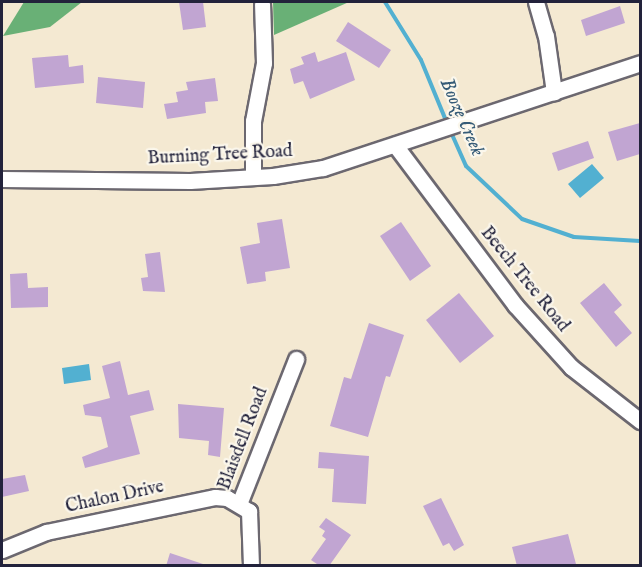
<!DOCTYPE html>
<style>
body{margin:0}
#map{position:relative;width:642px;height:567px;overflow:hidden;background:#f4e9d2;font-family:"IM FELL English",serif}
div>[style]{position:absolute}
.forest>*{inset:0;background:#69b076}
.water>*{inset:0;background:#52b0d1}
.stream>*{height:4px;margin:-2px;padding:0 2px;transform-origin:2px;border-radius:2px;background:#52b0d1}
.building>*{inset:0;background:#c1a5d2}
.roads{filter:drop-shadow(2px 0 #6c6870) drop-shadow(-2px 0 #6c6870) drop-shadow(0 2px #6c6870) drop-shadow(0 -2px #6c6870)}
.minor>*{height:15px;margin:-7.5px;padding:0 7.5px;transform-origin:7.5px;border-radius:7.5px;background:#fff}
span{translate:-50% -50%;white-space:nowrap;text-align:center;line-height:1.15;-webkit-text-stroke:4.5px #fbf7ec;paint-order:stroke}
.street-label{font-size:18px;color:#22223b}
.water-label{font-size:20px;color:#355b77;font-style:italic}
.frame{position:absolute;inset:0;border:3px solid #22223b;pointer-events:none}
</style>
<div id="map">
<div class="forest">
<i style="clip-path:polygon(24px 2px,82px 2px,50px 27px,3px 36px)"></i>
<i style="clip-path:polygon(273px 2px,349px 2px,274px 35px)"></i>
</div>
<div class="water">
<i style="clip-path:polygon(592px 164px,604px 178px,580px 198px,568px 184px)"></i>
<i style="clip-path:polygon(89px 364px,91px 380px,64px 384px,62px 368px)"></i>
</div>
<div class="stream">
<i style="left:385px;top:2px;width:68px;rotate:58.2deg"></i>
<i style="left:421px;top:60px;width:68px;rotate:67.6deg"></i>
<i style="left:450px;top:130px;width:39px;rotate:66deg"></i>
<i style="left:466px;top:166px;width:77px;rotate:43.4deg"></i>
<i style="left:522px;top:219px;width:55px;rotate:19.1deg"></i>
<i style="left:574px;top:237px;width:66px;rotate:3.5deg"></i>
</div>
<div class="building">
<i style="clip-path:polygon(179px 2px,203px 2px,206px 27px,183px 30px)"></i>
<i style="clip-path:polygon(620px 6px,625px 23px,586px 36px,581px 20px)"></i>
<i style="clip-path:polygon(348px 22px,391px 50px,379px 68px,336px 41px)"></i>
<i style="clip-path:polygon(315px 52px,318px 62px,346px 52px,355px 80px,310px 99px,303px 81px,294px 84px,290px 69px,304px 64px,301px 57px)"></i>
<i style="clip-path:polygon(68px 55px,69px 67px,83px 65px,84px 83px,35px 88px,32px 58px)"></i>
<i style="clip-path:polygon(98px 77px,145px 82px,143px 108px,96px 103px)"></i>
<i style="clip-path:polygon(215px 78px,218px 101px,205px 102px,206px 113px,167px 119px,164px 104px,178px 102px,176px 92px,188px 90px,186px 82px)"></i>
<i style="clip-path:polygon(640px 123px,640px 154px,617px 161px,608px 132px)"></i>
<i style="clip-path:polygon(588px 141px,594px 158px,558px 171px,552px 153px)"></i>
<i style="clip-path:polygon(282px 219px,290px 268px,265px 272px,266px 281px,247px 284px,240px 247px,260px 243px,257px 223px)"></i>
<i style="clip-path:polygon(401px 222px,431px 266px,410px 281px,380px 236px)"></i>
<i style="clip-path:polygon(160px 252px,165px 292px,143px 291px,141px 278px,148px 277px,145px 254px)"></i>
<i style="clip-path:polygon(27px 273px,28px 288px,48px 287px,48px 307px,11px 308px,10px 274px)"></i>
<i style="clip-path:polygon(604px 283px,622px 305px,614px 312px,632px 333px,616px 347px,580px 303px)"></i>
<i style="clip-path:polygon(459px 293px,494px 336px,460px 363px,426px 320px)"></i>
<i style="clip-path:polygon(369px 323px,404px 335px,390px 377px,386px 376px,368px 437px,330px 426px,344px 377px,351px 379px)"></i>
<i style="clip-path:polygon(120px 361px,128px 395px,149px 390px,154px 410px,130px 416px,140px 454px,85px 468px,82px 457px,108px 447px,101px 417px,85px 415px,83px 405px,110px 398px,102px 366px)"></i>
<i style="clip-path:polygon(178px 404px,224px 408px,220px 457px,208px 455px,209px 441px,179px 438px)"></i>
<i style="clip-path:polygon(319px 452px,369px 456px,366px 504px,332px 502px,334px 469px,318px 468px)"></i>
<i style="clip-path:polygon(25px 475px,29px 491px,2px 497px,2px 479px)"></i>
<i style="clip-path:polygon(441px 498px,464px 545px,454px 551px,449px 543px,443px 546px,423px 506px)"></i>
<i style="clip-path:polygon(326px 518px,351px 535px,329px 566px,320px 566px,311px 560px,326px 539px,322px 536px,325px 531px,319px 527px)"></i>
<i style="clip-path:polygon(568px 534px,576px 564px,517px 566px,512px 547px)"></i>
<i style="clip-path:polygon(170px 553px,203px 564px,202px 566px,166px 566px)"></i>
</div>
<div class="roads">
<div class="minor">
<i style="left:536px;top:2px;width:35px;rotate:74deg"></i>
<i style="left:546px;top:36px;width:57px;rotate:81.9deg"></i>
<i style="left:395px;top:145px;width:200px;rotate:53.1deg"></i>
<i style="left:515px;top:305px;width:84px;rotate:47.9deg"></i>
<i style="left:571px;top:367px;width:88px;rotate:38deg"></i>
<i style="left:253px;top:177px;width:56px;rotate:-90deg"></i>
<i style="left:253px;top:121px;width:59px;rotate:-79.3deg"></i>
<i style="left:264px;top:63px;width:59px;rotate:-91.9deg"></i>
<i style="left:2px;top:179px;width:188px;rotate:0.6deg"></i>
<i style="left:190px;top:181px;width:83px;rotate:-3.4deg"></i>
<i style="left:273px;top:176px;width:51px;rotate:-9.1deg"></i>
<i style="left:323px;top:168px;width:334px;rotate:-18.3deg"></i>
<i style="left:239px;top:504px;width:156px;rotate:-68.5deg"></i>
<i style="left:2px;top:550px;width:48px;rotate:-22.2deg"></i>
<i style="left:46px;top:532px;width:173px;rotate:-11.7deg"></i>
<i style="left:215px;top:497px;width:12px;rotate:5deg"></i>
<i style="left:227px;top:498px;width:26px;rotate:31deg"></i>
<i style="left:249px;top:511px;width:55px;rotate:87.9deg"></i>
</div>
</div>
<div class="street-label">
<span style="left:220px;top:156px;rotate:-3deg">Burning Tree Road</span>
<span style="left:524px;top:280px;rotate:51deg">Beech Tree Road</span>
<span style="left:244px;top:439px;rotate:-69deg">Blaisdell Road</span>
<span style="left:115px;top:498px;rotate:-12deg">Chalon Drive</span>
</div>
<div class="water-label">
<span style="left:462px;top:117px;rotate:66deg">Booze Creek</span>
</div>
<div class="frame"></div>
</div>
